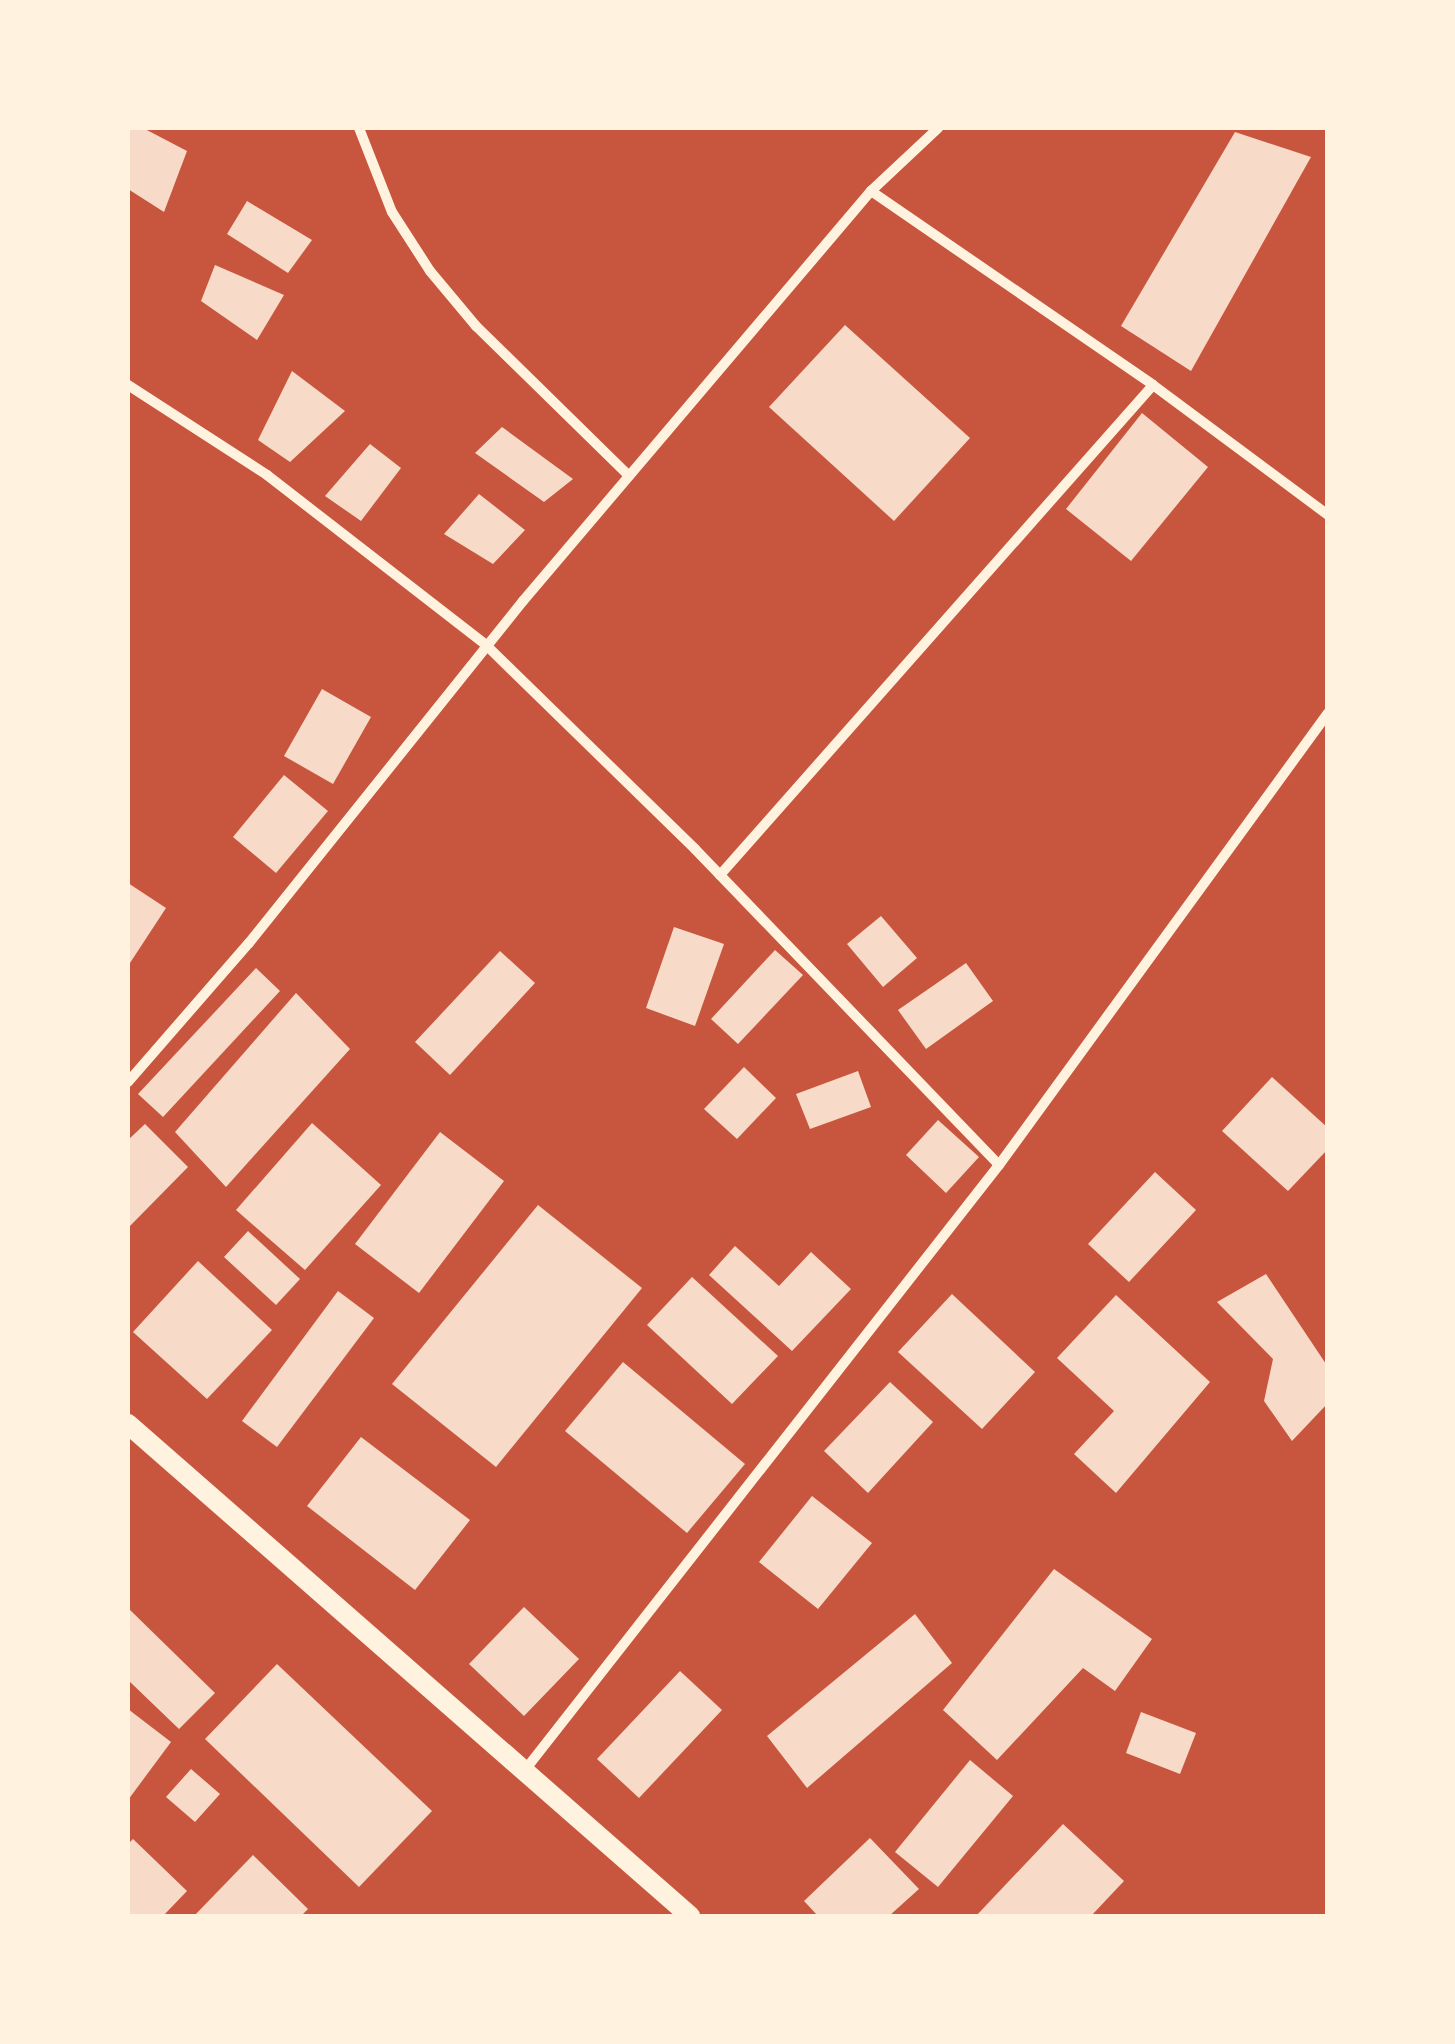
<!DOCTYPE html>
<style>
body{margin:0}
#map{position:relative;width:1455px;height:2044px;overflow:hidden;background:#c8553d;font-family:Figtree,sans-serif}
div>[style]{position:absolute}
.building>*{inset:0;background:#f7dbc8}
.minor>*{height:10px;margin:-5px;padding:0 5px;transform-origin:5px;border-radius:5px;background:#fff3e0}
.secondary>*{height:20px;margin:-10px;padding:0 10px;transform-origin:10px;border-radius:10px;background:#fff3e0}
span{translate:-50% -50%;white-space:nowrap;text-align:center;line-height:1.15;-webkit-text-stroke:8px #fff3e0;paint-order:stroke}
.frame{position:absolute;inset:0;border:130px solid #fff3e0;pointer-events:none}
</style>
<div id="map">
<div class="building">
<i style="clip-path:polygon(128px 128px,143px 128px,187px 151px,164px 212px,128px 189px)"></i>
<i style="clip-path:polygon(1235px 132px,1311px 157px,1191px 371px,1121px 326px)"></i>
<i style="clip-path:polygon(247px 201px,312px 240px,288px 273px,227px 234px)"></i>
<i style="clip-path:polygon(215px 265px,284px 295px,257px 340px,201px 301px)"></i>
<i style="clip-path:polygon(845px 325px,970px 438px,894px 521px,769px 407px)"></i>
<i style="clip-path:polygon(292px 371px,345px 411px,290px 462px,258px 440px)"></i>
<i style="clip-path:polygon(1142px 413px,1208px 467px,1131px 561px,1066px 509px)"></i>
<i style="clip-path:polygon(502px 427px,573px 479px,544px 502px,475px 453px)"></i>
<i style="clip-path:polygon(370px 444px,401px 468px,361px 521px,325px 496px)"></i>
<i style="clip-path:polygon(479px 494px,525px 530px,493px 564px,444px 534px)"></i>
<i style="clip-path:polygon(322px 689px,371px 717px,333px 784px,284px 756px)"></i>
<i style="clip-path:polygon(284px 775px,328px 811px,276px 873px,233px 837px)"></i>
<i style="clip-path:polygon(128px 883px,166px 908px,128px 966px)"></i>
<i style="clip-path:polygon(881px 916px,917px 958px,883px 987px,847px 944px)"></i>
<i style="clip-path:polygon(674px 927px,724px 944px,695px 1026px,646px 1008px)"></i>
<i style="clip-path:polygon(775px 950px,803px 975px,738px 1044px,711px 1019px)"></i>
<i style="clip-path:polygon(500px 951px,535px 983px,450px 1075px,415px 1042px)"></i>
<i style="clip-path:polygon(966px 963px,993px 1001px,926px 1049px,898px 1010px)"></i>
<i style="clip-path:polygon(256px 968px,280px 991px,163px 1117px,138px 1094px)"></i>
<i style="clip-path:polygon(296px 993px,350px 1049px,226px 1187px,175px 1132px)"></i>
<i style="clip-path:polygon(744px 1067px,776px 1098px,737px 1139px,704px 1109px)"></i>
<i style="clip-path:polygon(858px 1071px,871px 1107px,810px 1129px,796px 1094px)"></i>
<i style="clip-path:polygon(1272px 1077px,1328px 1128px,1328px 1149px,1288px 1191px,1222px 1131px)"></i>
<i style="clip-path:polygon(938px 1120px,979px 1157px,946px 1193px,906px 1155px)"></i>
<i style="clip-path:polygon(312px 1123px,381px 1185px,305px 1270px,236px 1210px)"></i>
<i style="clip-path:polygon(145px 1124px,188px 1167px,128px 1228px,128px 1140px)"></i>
<i style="clip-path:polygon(440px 1132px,504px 1181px,419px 1293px,355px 1244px)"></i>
<i style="clip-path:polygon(1155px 1172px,1196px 1210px,1129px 1282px,1088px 1244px)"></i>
<i style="clip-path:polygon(538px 1205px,642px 1288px,496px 1467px,392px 1384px)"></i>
<i style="clip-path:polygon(248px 1231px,300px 1279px,276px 1305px,224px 1257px)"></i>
<i style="clip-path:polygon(735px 1246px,779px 1286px,811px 1252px,851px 1289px,792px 1351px,709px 1275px)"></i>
<i style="clip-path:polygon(198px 1261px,272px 1330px,207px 1399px,133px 1332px)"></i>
<i style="clip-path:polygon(1266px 1274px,1328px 1367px,1328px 1403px,1292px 1441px,1264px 1401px,1273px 1359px,1217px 1302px)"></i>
<i style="clip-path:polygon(692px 1277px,778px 1356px,732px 1404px,647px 1325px)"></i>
<i style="clip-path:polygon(338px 1291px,374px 1318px,277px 1447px,242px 1421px)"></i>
<i style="clip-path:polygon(952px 1294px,1035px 1372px,982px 1429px,898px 1352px)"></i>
<i style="clip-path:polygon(1116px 1295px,1210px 1382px,1116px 1493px,1074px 1454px,1114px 1411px,1057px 1358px)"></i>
<i style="clip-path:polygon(623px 1362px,745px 1464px,687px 1533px,565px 1431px)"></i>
<i style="clip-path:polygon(890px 1382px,933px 1422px,868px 1493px,824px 1451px)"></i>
<i style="clip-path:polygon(361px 1437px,470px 1520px,415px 1590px,307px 1506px)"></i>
<i style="clip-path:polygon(812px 1496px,872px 1543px,818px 1609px,759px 1562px)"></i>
<i style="clip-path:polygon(1054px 1569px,1152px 1639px,1115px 1691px,1083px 1668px,997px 1760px,943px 1710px)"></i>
<i style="clip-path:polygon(524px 1607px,579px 1659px,524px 1716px,469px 1664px)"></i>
<i style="clip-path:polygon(128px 1608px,215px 1693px,179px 1729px,128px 1680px)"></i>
<i style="clip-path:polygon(915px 1614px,952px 1663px,807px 1788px,767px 1736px)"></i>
<i style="clip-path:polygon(277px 1664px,432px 1811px,359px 1887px,205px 1739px)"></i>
<i style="clip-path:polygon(680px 1671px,722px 1710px,639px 1798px,597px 1759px)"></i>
<i style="clip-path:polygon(128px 1709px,171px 1742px,128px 1800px)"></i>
<i style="clip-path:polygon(1141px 1712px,1196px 1733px,1180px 1774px,1126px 1753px)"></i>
<i style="clip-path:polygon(970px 1760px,1013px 1796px,938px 1887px,895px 1852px)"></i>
<i style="clip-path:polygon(191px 1769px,220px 1794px,195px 1822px,166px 1797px)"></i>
<i style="clip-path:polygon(1063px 1824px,1124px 1881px,1091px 1916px,976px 1916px)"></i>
<i style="clip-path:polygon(870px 1838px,919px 1889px,889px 1916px,818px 1916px,804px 1901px)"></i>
<i style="clip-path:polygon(133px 1839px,187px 1891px,163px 1916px,128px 1916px,128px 1844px)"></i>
<i style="clip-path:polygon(253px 1855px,308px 1909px,301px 1916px,194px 1916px)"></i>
</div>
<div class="minor">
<i style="left:359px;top:128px;width:90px;rotate:68.6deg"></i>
<i style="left:392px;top:212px;width:70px;rotate:57.2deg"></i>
<i style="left:430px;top:271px;width:72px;rotate:50.1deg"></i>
<i style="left:476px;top:326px;width:214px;rotate:44.4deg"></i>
<i style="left:871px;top:191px;width:92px;rotate:-43.2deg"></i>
<i style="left:128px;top:385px;width:166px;rotate:32.9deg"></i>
<i style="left:267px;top:475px;width:277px;rotate:37.8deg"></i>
<i style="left:486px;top:645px;width:292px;rotate:44.3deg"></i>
<i style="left:695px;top:849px;width:438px;rotate:46.1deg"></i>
<i style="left:720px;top:875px;width:654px;rotate:-48.53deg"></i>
<i style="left:128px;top:1082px;width:184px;rotate:-49deg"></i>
<i style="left:249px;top:943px;width:438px;rotate:-51.3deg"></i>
<i style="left:523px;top:601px;width:538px;rotate:-49.68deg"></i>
<i style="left:871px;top:191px;width:342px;rotate:34.5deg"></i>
<i style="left:1153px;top:385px;width:218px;rotate:36.6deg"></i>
<i style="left:525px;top:1770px;width:769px;rotate:-51.92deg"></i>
<i style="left:999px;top:1165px;width:559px;rotate:-53.95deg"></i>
</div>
<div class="secondary">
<i style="left:128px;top:1424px;width:747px;rotate:41.2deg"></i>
</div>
<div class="frame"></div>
</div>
